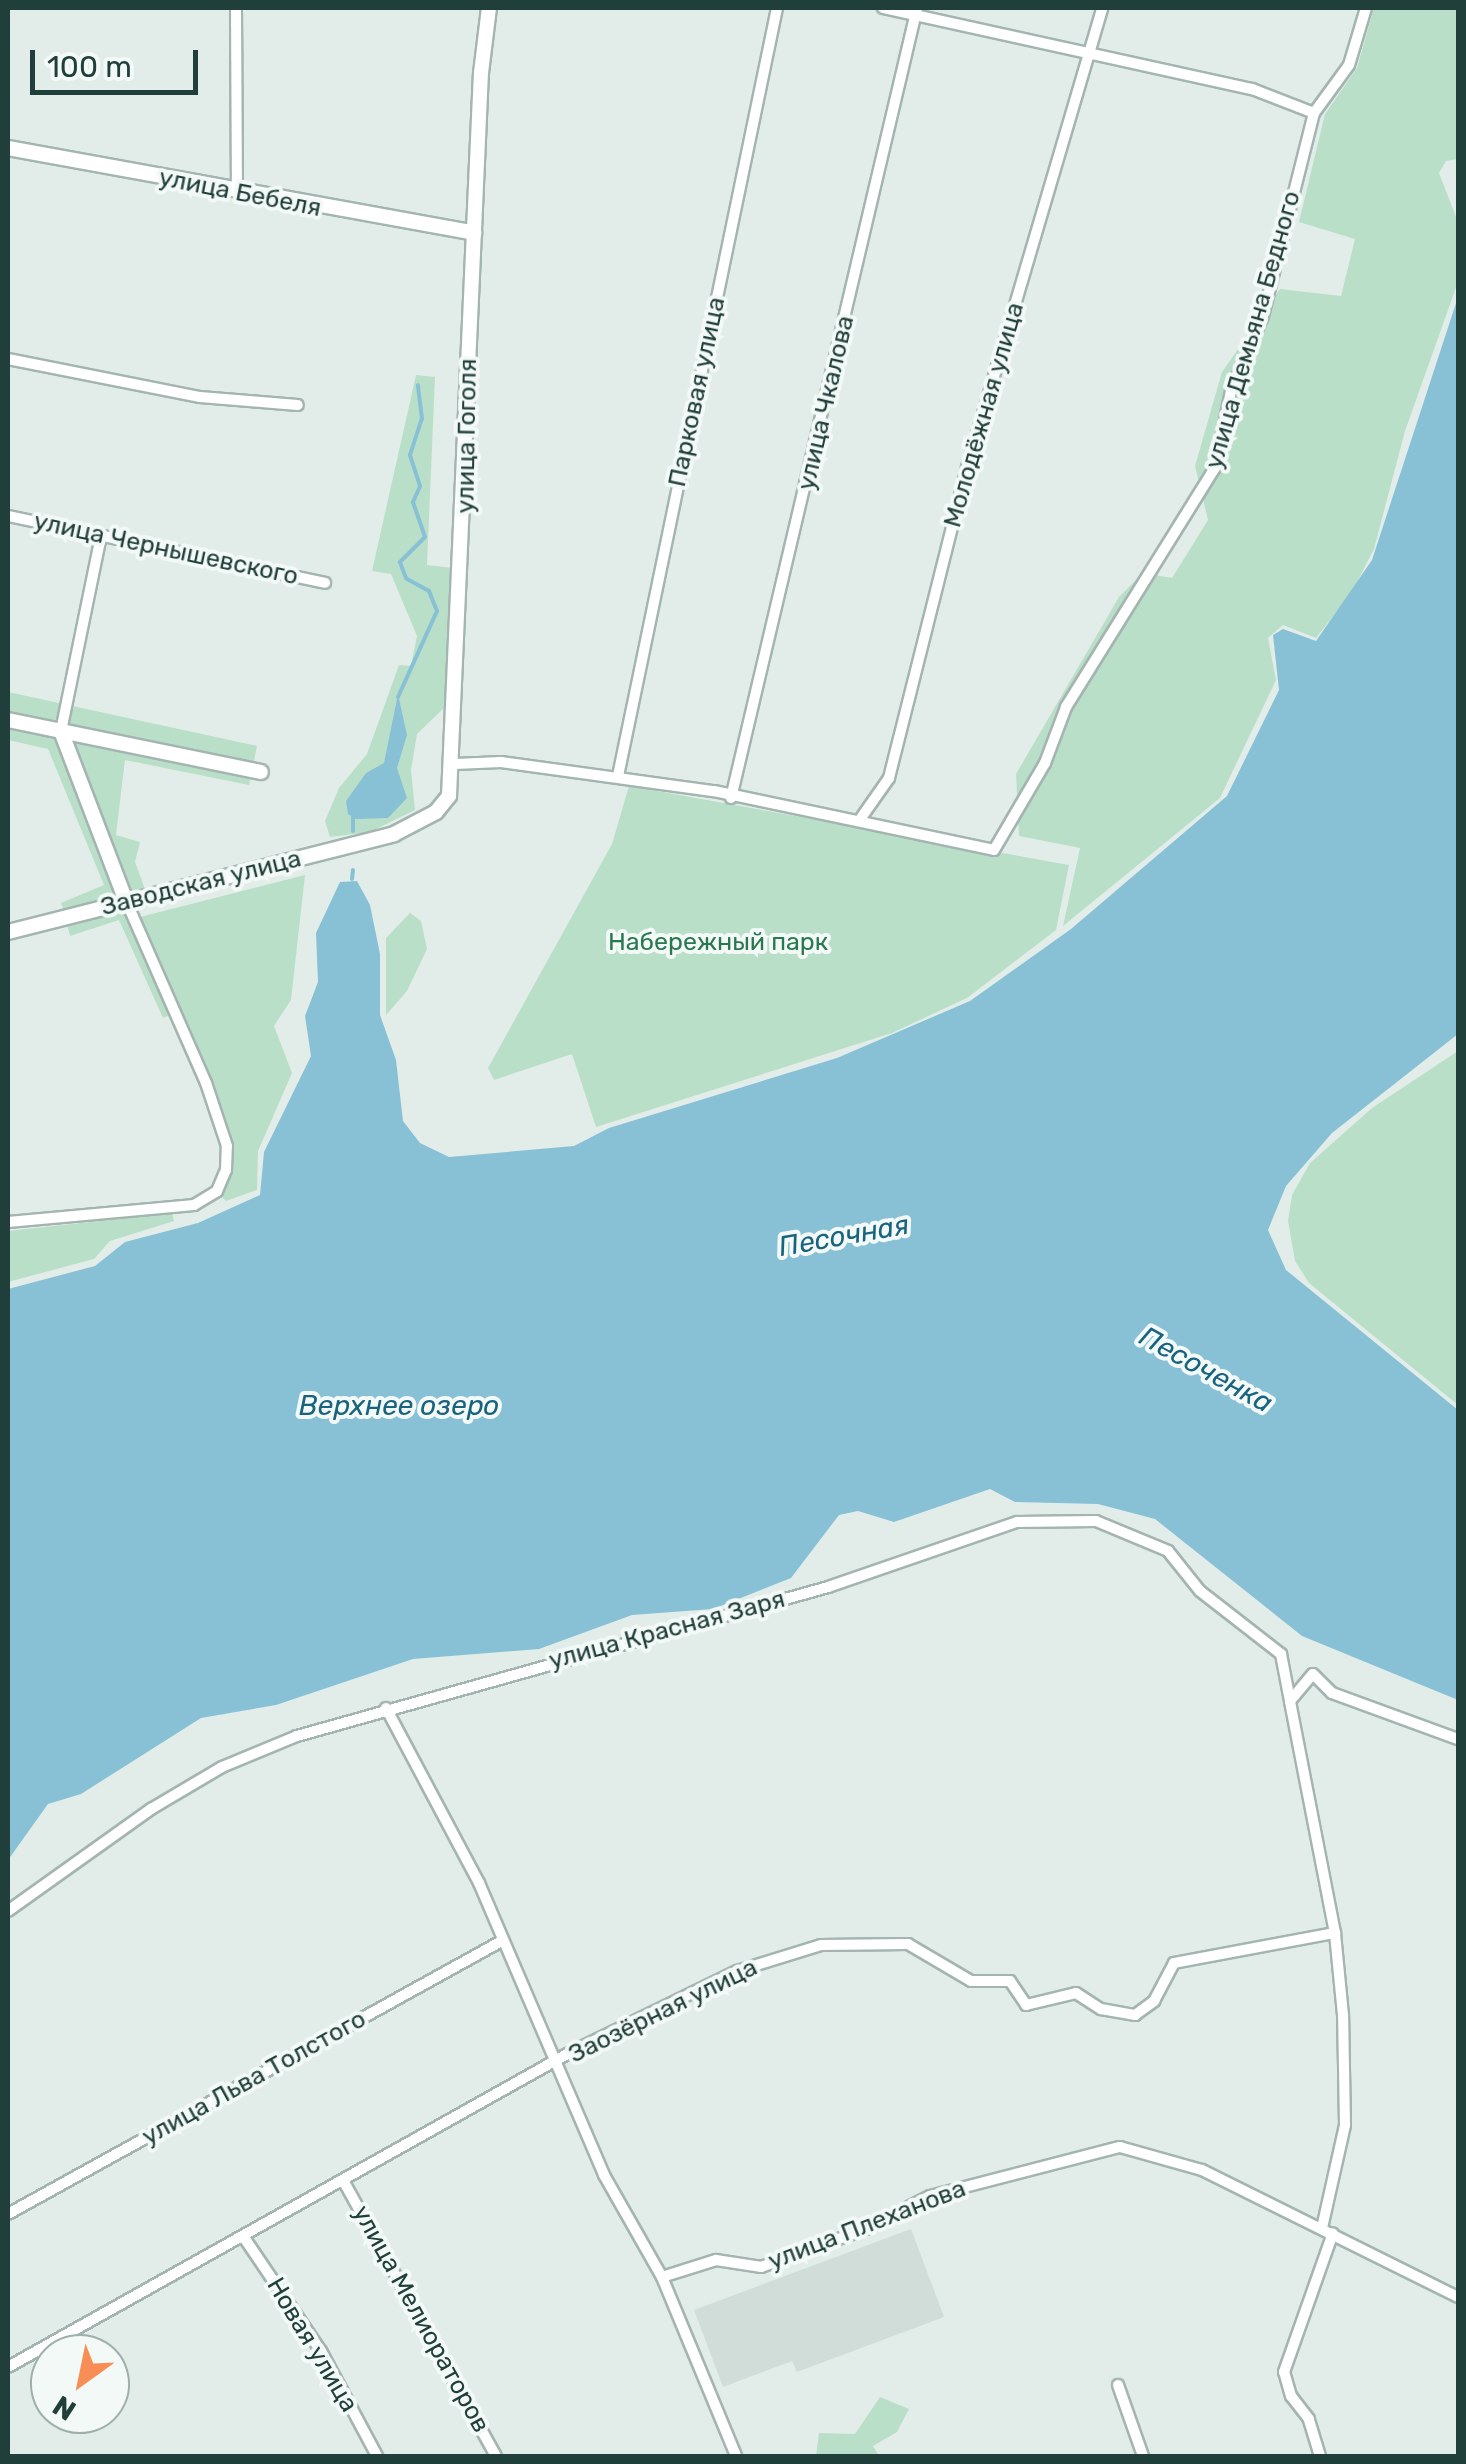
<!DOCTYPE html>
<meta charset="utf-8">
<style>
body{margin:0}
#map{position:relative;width:1466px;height:2464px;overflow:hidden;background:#e2ede9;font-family:Rubik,sans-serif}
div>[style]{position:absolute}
.built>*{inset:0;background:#d0ddd9}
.green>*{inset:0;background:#badfc8}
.water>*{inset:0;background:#88c1d5}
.stream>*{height:4px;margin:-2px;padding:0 2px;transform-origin:2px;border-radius:2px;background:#88c1d5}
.roads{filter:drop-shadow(2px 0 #a4b5b1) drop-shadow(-2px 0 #a4b5b1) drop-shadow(0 2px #a4b5b1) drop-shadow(0 -2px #a4b5b1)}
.street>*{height:10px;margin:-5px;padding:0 5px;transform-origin:5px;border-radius:5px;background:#fff}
.secondary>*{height:14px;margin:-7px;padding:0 7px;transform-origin:7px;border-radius:7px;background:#fff}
span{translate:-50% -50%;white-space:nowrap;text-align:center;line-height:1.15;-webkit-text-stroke:8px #f3f9f7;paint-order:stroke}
.street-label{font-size:25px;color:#213f3a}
.park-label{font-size:25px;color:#297850}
.water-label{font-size:28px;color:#18637f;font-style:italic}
.frame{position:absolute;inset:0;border:10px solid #213f3a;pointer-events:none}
.north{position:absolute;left:30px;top:2334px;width:100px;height:100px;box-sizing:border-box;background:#f3f9f7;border:2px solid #9fafab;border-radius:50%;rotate:213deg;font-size:28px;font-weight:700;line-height:40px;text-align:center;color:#213f3a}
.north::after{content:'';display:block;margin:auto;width:35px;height:45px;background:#f88e55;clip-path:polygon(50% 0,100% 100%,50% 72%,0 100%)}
.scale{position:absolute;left:30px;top:50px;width:168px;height:45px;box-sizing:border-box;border:5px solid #213f3a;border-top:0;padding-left:12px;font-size:30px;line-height:35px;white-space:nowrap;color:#213f3a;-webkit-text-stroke:8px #f3f9f7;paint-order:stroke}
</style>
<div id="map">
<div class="built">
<i style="clip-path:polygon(911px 2229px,944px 2317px,797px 2372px,792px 2361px,723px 2387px,694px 2310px)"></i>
</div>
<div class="green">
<i style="clip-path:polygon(1374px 8px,1458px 8px,1458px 159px,1446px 161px,1439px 173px,1458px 222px,1458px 282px,1405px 431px,1374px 549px,1352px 592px,1316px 638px,1283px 625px,1268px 638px,1276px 680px,1220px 798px,1063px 926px,1080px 848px,1019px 836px,1016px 774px,1119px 597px,1143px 573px,1172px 578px,1208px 520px,1195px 466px,1222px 372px,1280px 289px,1341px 296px,1355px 239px,1299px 222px,1325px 114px,1357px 68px)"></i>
<i style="clip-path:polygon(416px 375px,435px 377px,427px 565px,453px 568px,447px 705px,417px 734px,411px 770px,415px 810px,370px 832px,330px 837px,325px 821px,339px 788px,367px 754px,399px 665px,411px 666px,417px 636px,391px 574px,372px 571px)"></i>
<i style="clip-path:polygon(8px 692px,257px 746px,249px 785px,125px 760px,116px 835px,140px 842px,135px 862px,145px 889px,65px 912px,61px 903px,104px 885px,48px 749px,8px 740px)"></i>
<i style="clip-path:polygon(629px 786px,1069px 865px,1056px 930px,967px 998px,892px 1033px,596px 1127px,572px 1054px,494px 1080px,488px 1068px,612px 844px)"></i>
<i style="clip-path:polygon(305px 875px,291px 1000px,274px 1026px,292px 1073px,258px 1151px,257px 1190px,226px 1201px,220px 1195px,232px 1145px,140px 917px)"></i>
<i style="clip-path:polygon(123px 907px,170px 1015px,163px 1018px,119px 920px,70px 936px,67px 924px)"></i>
<i style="clip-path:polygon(410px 913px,421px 921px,427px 949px,407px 991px,386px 1015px,386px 938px)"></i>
<i style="clip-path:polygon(1458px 1051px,1458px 1405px,1309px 1283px,1295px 1261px,1288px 1221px,1292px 1195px,1310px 1163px,1372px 1108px)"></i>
<i style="clip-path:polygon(172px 1213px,174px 1221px,110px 1241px,94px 1259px,8px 1282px,8px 1231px)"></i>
<i style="clip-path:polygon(880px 2397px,909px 2409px,897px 2432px,873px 2446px,879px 2456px,816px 2456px,819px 2433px,855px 2434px)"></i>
</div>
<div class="water">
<i style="clip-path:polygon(1458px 297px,1458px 1034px,1332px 1133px,1286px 1186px,1268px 1230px,1286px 1270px,1458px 1410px,1458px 1700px,1302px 1636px,1155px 1519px,1098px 1504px,1015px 1502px,990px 1489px,894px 1522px,858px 1511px,839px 1515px,791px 1578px,713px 1609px,632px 1615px,539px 1649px,413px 1659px,276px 1705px,201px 1718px,81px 1794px,48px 1804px,8px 1860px,8px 1289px,95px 1266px,125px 1242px,198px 1223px,260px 1195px,264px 1152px,311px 1056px,305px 1016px,318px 982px,316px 933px,340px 882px,357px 881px,370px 905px,380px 954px,380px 1015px,396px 1060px,403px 1121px,420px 1143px,449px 1157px,574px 1146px,609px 1128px,837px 1058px,970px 1001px,1071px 929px,1227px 796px,1279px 690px,1273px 635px,1283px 629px,1316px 641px,1372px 560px)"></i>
<i style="clip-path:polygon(398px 694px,407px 735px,397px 768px,407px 798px,388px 818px,356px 819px,348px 814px,346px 801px,366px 773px,384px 763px)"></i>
</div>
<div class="stream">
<i style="left:398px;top:697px;width:94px;rotate:-65.6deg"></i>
<i style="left:437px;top:611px;width:22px;rotate:-112deg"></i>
<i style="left:429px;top:591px;width:26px;rotate:-151deg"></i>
<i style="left:406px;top:578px;width:17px;rotate:-111deg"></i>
<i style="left:400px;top:562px;width:35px;rotate:-45deg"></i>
<i style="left:425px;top:537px;width:37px;rotate:-109deg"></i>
<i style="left:413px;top:502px;width:17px;rotate:-66deg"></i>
<i style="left:420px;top:486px;width:33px;rotate:-108deg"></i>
<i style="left:410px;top:455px;width:38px;rotate:-72deg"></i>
<i style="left:422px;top:419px;width:34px;rotate:-97deg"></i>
<i style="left:353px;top:831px;width:14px;rotate:-90deg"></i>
<i style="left:352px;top:879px;width:9px;rotate:-84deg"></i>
</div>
<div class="roads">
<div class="street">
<i style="left:236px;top:8px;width:184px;rotate:89.7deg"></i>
<i style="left:883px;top:8px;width:378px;rotate:12.4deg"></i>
<i style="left:1252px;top:89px;width:66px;rotate:21.2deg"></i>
<i style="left:8px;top:359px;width:196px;rotate:11.2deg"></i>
<i style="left:200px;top:397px;width:98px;rotate:4.7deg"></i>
<i style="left:8px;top:516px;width:324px;rotate:11.9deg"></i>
<i style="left:61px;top:731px;width:199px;rotate:-78.4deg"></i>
<i style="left:455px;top:764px;width:46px;rotate:-2.5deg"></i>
<i style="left:501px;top:762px;width:215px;rotate:7.8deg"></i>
<i style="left:714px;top:791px;width:286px;rotate:11.9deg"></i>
<i style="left:994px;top:850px;width:101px;rotate:-59.6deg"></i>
<i style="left:1045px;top:763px;width:60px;rotate:-69.4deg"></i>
<i style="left:1066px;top:707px;width:282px;rotate:-58.1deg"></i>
<i style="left:1215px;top:468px;width:79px;rotate:-78.3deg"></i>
<i style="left:1231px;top:391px;width:82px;rotate:-66.9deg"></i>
<i style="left:1263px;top:316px;width:209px;rotate:-75.9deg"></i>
<i style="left:1314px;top:113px;width:59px;rotate:-53.9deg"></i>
<i style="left:1349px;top:65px;width:59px;rotate:-73.4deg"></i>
<i style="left:618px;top:776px;width:784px;rotate:-78.3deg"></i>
<i style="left:731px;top:798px;width:812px;rotate:-76.75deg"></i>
<i style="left:861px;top:818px;width:49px;rotate:-55deg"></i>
<i style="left:889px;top:778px;width:320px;rotate:-75.9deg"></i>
<i style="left:967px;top:468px;width:479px;rotate:-73.6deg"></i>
<i style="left:8px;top:1222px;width:187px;rotate:-5.2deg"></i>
<i style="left:194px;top:1205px;width:27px;rotate:-31deg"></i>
<i style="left:217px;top:1191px;width:23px;rotate:-67deg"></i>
<i style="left:226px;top:1170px;width:24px;rotate:-88deg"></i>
<i style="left:227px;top:1146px;width:66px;rotate:-108.4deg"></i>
<i style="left:206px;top:1083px;width:199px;rotate:-113.7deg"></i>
<i style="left:386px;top:1708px;width:198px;rotate:62deg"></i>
<i style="left:479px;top:1883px;width:318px;rotate:66.8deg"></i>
<i style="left:604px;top:2175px;width:117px;rotate:60.4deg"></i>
<i style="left:662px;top:2277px;width:194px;rotate:67.5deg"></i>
<i style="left:8px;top:1911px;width:176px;rotate:-35.5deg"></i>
<i style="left:151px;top:1809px;width:82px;rotate:-30.6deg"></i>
<i style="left:222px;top:1767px;width:81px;rotate:-22.5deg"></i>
<i style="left:297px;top:1736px;width:552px;rotate:-15.67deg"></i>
<i style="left:828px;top:1587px;width:200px;rotate:-19deg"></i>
<i style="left:1017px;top:1522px;width:79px;rotate:-0.7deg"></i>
<i style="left:1096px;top:1521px;width:78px;rotate:22.6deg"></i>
<i style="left:1168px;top:1551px;width:51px;rotate:51.3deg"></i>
<i style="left:1200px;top:1591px;width:103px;rotate:37.9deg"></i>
<i style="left:1281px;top:1654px;width:48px;rotate:79.2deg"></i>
<i style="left:344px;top:2182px;width:313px;rotate:61deg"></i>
<i style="left:8px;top:2214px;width:562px;rotate:-28.94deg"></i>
<i style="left:1322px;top:2228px;width:106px;rotate:-77.4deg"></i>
<i style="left:1345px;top:2125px;width:110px;rotate:-91deg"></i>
<i style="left:1343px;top:2015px;width:82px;rotate:-95.6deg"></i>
<i style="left:1335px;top:1933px;width:236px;rotate:-101deg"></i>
<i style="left:1290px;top:1701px;width:35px;rotate:-50deg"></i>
<i style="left:1313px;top:1674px;width:27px;rotate:45deg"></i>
<i style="left:1332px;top:1693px;width:134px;rotate:20.1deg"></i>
<i style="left:243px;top:2236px;width:139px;rotate:55.9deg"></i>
<i style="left:321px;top:2351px;width:119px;rotate:61.9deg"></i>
<i style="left:662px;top:2277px;width:57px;rotate:-17.5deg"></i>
<i style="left:716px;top:2260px;width:46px;rotate:8.8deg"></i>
<i style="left:761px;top:2267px;width:112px;rotate:-19.9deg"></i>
<i style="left:866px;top:2229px;width:72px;rotate:-27.3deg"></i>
<i style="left:930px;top:2196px;width:196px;rotate:-14.5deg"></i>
<i style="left:1120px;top:2147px;width:85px;rotate:15.7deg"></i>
<i style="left:1202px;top:2170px;width:286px;rotate:26.4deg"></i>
<i style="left:8px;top:2367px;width:643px;rotate:-29.24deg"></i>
<i style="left:569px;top:2053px;width:187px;rotate:-26deg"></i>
<i style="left:737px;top:1971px;width:88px;rotate:-17.2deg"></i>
<i style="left:821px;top:1945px;width:87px;rotate:-0.7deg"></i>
<i style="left:908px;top:1944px;width:73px;rotate:30.4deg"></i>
<i style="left:971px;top:1981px;width:39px"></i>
<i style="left:1010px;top:1981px;width:29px;rotate:56deg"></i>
<i style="left:1026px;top:2005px;width:51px;rotate:-13.5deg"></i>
<i style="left:1076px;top:1993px;width:30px;rotate:33deg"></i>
<i style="left:1101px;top:2009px;width:35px;rotate:10deg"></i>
<i style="left:1135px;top:2015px;width:24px;rotate:-36deg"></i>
<i style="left:1154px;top:2001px;width:43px;rotate:-62.2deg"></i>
<i style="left:1174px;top:1963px;width:164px;rotate:-10.6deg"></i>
<i style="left:1118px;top:2385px;width:75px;rotate:70.6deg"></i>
<i style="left:1320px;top:2456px;width:39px;rotate:-107deg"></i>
<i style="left:1309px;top:2419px;width:29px;rotate:-128deg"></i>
<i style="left:1291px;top:2396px;width:25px;rotate:-106deg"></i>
<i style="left:1284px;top:2372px;width:147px;rotate:-70.6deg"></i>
</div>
<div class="secondary">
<i style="left:8px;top:148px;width:474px;rotate:10.3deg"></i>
<i style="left:8px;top:720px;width:54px;rotate:11.7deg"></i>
<i style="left:61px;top:731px;width:182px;rotate:69.1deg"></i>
<i style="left:61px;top:731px;width:204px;rotate:11.6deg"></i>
<i style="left:8px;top:932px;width:398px;rotate:-14.2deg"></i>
<i style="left:394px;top:834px;width:47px;rotate:-27.6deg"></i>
<i style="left:436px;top:812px;width:21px;rotate:-51deg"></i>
<i style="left:449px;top:796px;width:724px;rotate:-87.47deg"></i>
<i style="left:481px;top:73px;width:65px;rotate:-83deg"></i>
</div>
</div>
<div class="street-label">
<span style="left:240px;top:193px;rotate:11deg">улица Бебеля</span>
<span style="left:1253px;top:330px;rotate:-74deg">улица Демьяна Бедного</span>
<span style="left:697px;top:392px;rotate:-78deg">Парковая улица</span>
<span style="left:826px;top:403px;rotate:-77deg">улица Чкалова</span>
<span style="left:984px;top:415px;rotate:-74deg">Молодёжная улица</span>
<span style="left:467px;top:436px;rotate:-89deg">улица Гоголя</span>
<span style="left:166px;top:549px;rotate:12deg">улица Чернышевского</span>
<span style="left:201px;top:883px;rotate:-14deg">Заводская улица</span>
<span style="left:667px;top:1630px;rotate:-15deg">улица Красная Заря</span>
<span style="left:663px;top:2011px;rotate:-26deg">Заозёрная улица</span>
<span style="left:254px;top:2078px;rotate:-29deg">улица Льва Толстого</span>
<span style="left:867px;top:2225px;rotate:-21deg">улица Плеханова</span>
<span style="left:421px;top:2319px;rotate:61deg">улица Мелиораторов</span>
<span style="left:312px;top:2345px;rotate:59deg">Новая улица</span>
</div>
<div class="park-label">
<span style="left:718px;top:942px">Набережный парк</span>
</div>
<div class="water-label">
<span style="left:844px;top:1236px;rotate:-10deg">Песочная</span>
<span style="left:1206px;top:1370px;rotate:29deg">Песоченка</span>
<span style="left:399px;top:1406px">Верхнее озеро</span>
</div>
<div class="frame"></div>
<div class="north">N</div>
<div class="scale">100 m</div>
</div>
